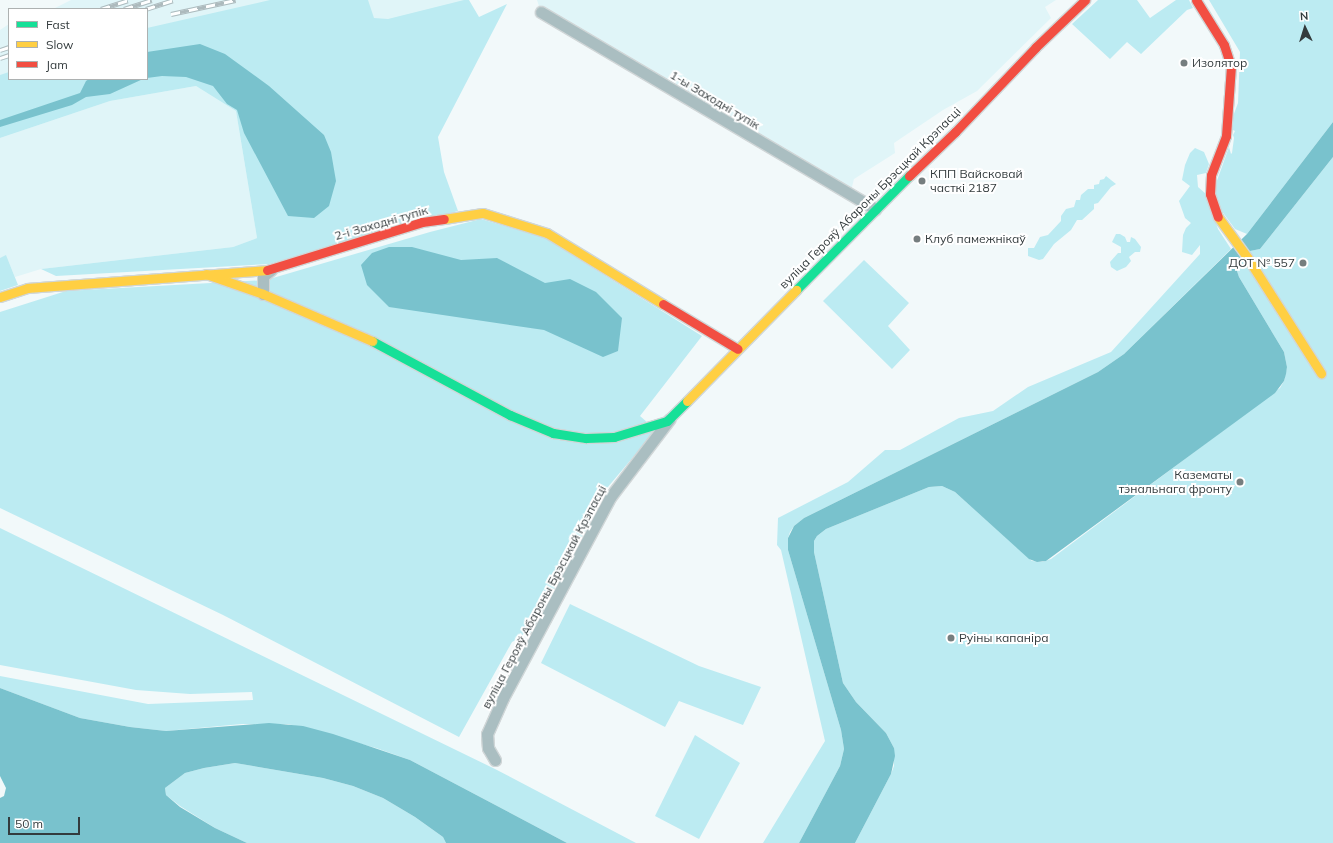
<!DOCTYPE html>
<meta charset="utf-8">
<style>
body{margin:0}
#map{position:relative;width:1333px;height:843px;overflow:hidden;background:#f2f9fa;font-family:Mulish,sans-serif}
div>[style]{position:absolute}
.built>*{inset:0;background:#e0f5f8}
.green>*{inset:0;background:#bcebf2}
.water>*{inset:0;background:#79c2cd}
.roads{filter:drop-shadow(1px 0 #d0d6d7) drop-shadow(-1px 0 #d0d6d7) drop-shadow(0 1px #d0d6d7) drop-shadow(0 -1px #d0d6d7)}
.street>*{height:11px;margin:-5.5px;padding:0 5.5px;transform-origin:5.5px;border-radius:5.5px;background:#aabec1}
.fast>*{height:9px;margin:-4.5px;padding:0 4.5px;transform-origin:4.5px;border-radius:4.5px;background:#16e098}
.slow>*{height:9px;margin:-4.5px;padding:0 4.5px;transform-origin:4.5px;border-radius:4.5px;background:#ffcf43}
.jam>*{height:9px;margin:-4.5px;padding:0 4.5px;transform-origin:4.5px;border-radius:4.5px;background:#f24e42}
.rail>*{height:4.5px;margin-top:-2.25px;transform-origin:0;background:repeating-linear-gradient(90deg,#fff 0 9px,#adbabd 0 18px);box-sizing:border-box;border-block:1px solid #adbabd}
.dots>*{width:11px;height:11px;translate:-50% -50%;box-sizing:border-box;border:2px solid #fff;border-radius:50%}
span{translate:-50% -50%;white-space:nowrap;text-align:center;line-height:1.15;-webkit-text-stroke:4px #fff;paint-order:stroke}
.poi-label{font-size:12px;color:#333b3d}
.left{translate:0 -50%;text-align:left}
.right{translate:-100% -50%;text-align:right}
.street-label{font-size:12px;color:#333b3d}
.legend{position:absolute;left:8px;top:8px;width:140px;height:72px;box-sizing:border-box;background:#fff;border:1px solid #adb1b1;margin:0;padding:5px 7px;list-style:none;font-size:12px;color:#333b3d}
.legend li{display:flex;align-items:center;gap:8px;height:20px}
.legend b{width:20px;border:1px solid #adb1b1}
.north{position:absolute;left:1285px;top:8px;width:40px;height:40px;-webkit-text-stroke:3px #fff;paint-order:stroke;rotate:356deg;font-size:11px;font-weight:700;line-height:16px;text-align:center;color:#333b3d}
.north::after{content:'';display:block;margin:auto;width:14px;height:18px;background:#333b3d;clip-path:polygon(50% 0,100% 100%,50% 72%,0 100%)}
.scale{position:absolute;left:8px;top:817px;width:72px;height:18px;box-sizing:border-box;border:2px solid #333b3d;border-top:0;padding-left:5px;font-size:12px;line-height:14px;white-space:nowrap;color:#333b3d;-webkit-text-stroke:3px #fff;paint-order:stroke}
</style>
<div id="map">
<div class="built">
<i style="clip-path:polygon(71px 0,319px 0,147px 39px,147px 9px,53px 9px)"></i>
<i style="clip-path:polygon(326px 0,465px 0,394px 31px)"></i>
<i style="clip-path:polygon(528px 0,1056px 0,1045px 7px,1051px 18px,977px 91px,943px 110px,894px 143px,895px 153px,854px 179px,851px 191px,541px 12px,537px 0)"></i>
<i style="clip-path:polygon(9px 24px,9px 79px,0 87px,0 30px)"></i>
<i style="clip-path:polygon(196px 86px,236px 111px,257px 238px,233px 247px,41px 269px,15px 277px,6px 256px,0 258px,0 138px,110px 101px)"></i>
</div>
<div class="green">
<i style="clip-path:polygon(270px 0,368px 0,374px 18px,388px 19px,464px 0,469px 0,479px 17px,507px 4px,438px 137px,444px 172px,458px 211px,269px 264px,56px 276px,41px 269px,233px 247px,257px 238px,236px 111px,196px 86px,110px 101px,0 138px,0 75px,9px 72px,9px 79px,147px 79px,147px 28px)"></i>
<i style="clip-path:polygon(1098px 0,1137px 0,1150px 18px,1176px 0,1189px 0,1193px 8px,1187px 10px,1141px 54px,1127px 42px,1110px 59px,1072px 24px)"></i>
<i style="clip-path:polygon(1209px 0,1333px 0,1333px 122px,1247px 234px,1235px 229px,1221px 210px,1214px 189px,1229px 147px,1231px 154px,1232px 153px,1234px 138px,1233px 135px,1235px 131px,1231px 129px,1232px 119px,1238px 103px,1240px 52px)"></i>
<i style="clip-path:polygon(1195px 148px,1204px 152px,1209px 164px,1206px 173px,1197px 175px,1198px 187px,1206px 194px,1218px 229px,1231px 249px,1124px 354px,1098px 372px,804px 518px,794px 526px,790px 532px,788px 538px,788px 550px,841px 730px,844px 749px,840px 766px,799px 843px,763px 843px,825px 741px,781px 550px,777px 545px,778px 518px,848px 482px,885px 450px,900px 450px,959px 418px,993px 411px,1028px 387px,1111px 352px,1200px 254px,1200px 245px,1192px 255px,1182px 252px,1183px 235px,1186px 228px,1191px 223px,1185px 218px,1179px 201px,1190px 186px,1182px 180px,1185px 165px,1190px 153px)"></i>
<i style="clip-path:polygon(1333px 157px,1333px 843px,855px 843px,891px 774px,894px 766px,894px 748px,886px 733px,856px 702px,843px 683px,814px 552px,814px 541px,817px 536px,826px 529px,929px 487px,942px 486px,955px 492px,1032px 561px,1042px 562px,1051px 559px,1280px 388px,1284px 381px,1287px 367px,1284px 352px,1239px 277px,1236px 268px,1237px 263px,1250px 251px,1260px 249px)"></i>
<i style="clip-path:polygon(1106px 176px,1116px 184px,1111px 187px,1098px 203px,1094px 204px,1094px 209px,1082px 220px,1077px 220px,1071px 230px,1054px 244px,1043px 259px,1039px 260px,1028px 256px,1028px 248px,1034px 248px,1040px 237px,1048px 235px,1061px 221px,1061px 216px,1066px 209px,1074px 207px,1076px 200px,1080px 200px,1081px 195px,1088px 189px,1094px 189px,1094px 185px,1099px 184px,1100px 180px,1104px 179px)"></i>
<i style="clip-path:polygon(481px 219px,545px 238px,702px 336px,640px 416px,656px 430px,607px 488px,542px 626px,512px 642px,459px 737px,223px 615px,0 508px,0 312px,66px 291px,266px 280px,430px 232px)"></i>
<i style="clip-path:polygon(1116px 234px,1120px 234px,1125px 237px,1127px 242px,1130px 242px,1131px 237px,1135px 239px,1141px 247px,1140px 252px,1135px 252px,1129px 257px,1131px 261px,1126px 267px,1117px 271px,1111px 267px,1110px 262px,1118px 253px,1121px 253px,1121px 247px,1112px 242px)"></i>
<i style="clip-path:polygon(6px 255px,18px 285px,0 291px,0 258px)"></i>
<i style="clip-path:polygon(864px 260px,909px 303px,888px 326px,910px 350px,892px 369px,823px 301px)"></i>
<i style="clip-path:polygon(0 528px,495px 769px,636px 843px,567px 843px,410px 760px,376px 748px,288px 724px,242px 724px,166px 731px,130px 727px,80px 718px,0 688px,0 676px,148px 704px,253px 700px,252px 692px,190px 694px,136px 690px,0 665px)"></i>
<i style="clip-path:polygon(570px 604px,699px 666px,761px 687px,743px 725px,679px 701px,665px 727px,541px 663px)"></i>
<i style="clip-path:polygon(695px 735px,740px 763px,699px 839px,655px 816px)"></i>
<i style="clip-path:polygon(235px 763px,323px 778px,353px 786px,383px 798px,415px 817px,443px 837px,446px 843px,247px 843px,215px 828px,180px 806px,166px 795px,165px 788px,185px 773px,204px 768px)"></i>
</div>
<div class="water">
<i style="clip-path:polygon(200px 44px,225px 54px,269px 86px,324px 135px,331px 152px,336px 181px,329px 206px,314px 218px,288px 216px,244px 133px,237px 110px,227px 104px,213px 86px,186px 77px,162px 76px,147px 78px,147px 52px)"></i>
<i style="clip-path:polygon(89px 79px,143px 79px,110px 94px,86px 97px,72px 105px,0 127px,0 120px,80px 93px,86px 81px)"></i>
<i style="clip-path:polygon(1333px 122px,1333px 157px,1260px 249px,1250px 251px,1237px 263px,1236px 268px,1239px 277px,1284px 352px,1287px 367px,1286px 374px,1284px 381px,1275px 393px,1046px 561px,1037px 562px,1029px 559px,955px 492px,942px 486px,929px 487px,826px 529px,817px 536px,814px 541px,814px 552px,843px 683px,856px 702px,886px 733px,894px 748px,895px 756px,891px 774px,855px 843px,799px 843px,840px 766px,844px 749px,841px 730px,788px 550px,788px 538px,794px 526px,804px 518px,1098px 372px,1124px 354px,1247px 234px)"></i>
<i style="clip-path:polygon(389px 247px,412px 247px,461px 260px,497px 258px,545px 283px,570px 279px,596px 292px,622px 318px,618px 351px,603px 357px,544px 330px,389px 307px,367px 285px,361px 265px,372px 253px)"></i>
<i style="clip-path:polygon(0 688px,80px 718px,130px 727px,166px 731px,269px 723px,303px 726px,333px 734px,410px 760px,567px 843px,446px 843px,443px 837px,415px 817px,383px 798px,353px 786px,323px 778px,235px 763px,204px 768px,185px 773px,165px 788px,166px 795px,180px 807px,215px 828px,247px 843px,0 843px,0 798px,4px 796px,6px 788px,0 776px)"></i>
</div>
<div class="roads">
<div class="street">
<i style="left:541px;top:12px;width:388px;rotate:30.5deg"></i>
<i style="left:263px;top:294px;width:18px;rotate:-90deg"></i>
<i style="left:263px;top:276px;width:10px;rotate:-37deg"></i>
<i style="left:495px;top:760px;width:14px;rotate:-120deg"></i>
<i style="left:488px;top:748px;width:14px;rotate:-94deg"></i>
<i style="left:487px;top:734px;width:39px;rotate:-66deg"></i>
<i style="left:503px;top:698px;width:229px;rotate:-61.9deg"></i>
<i style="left:611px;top:496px;width:96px;rotate:-52.7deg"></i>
</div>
<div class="fast">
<i style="left:796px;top:290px;width:161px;rotate:-45.3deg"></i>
<i style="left:372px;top:341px;width:157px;rotate:28.2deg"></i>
<i style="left:510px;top:415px;width:47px;rotate:22.7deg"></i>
<i style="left:553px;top:433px;width:33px;rotate:9deg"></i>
<i style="left:586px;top:438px;width:28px;rotate:-2deg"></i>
<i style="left:614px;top:437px;width:55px;rotate:-16.8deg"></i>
<i style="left:667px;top:421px;width:28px;rotate:-45deg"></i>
</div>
<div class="slow">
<i style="left:1218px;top:217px;width:49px;rotate:54.1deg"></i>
<i style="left:1247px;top:257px;width:138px;rotate:57.5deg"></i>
<i style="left:444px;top:219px;width:39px;rotate:-9deg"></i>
<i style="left:483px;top:213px;width:67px;rotate:17.4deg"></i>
<i style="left:547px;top:233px;width:136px;rotate:31.5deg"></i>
<i style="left:206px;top:274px;width:60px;rotate:19.3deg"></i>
<i style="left:263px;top:294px;width:119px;rotate:23.3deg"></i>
<i style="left:0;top:297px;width:29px;rotate:-18deg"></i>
<i style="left:28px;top:288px;width:240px;rotate:-4.3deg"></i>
<i style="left:687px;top:401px;width:156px;rotate:-45.5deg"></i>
</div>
<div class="jam">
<i style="left:1196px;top:0;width:53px;rotate:58.1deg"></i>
<i style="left:1224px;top:45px;width:22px;rotate:72deg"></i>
<i style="left:1231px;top:66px;width:70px;rotate:94.1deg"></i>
<i style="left:1226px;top:136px;width:42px;rotate:111deg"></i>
<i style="left:1211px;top:175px;width:19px;rotate:93deg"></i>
<i style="left:1210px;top:194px;width:24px;rotate:71deg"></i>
<i style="left:909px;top:176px;width:64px;rotate:-43.7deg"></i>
<i style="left:955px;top:132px;width:117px;rotate:-46.4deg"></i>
<i style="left:1036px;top:47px;width:68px;rotate:-43.8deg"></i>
<i style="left:267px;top:270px;width:162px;rotate:-17.2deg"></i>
<i style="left:422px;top:222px;width:22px;rotate:-8deg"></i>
<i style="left:663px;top:304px;width:87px;rotate:31deg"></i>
</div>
</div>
<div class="rail">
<i style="left:101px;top:9px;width:28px;rotate:-18deg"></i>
<i style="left:124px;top:9px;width:29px;rotate:-18deg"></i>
<i style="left:146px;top:9px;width:28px;rotate:-18deg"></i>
<i style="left:171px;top:14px;width:66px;rotate:-12.3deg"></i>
<i style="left:0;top:50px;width:9px;rotate:-18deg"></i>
<i style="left:0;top:58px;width:9px;rotate:-18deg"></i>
</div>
<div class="dots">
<i style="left:1184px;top:63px;background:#767e7f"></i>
<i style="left:922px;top:181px;background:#767e7f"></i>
<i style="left:917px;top:239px;background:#767e7f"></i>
<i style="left:1303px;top:263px;background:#767e7f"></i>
<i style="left:1240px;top:482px;background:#767e7f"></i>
<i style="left:951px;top:638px;background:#767e7f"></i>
</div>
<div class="poi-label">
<span class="left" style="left:1192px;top:63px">Изолятор</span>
<span class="left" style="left:930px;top:181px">КПП Вайсковай<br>часткі 2187</span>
<span class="left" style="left:925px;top:239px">Клуб памежнікаў</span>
<span class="right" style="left:1295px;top:263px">ДОТ № 557</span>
<span class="right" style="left:1232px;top:482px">Казематы<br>тэнальнага фронту</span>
<span class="left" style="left:959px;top:638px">Руіны капаніра</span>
</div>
<div class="street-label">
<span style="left:715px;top:100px;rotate:31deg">1-ы Заходні тупік</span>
<span style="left:870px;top:198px;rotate:-45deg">вуліца Герояў Абароны Брэсцкай Крэпасці</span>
<span style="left:381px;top:223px;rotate:-16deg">2-і Заходні тупік</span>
<span style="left:544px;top:597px;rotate:-62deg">вуліца Герояў Абароны Брэсцкай Крэпасці</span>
</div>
<ul class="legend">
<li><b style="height:5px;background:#16e098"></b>Fast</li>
<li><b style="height:5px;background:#ffcf43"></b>Slow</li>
<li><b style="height:5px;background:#f24e42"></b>Jam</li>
</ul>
<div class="north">N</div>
<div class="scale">50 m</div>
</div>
